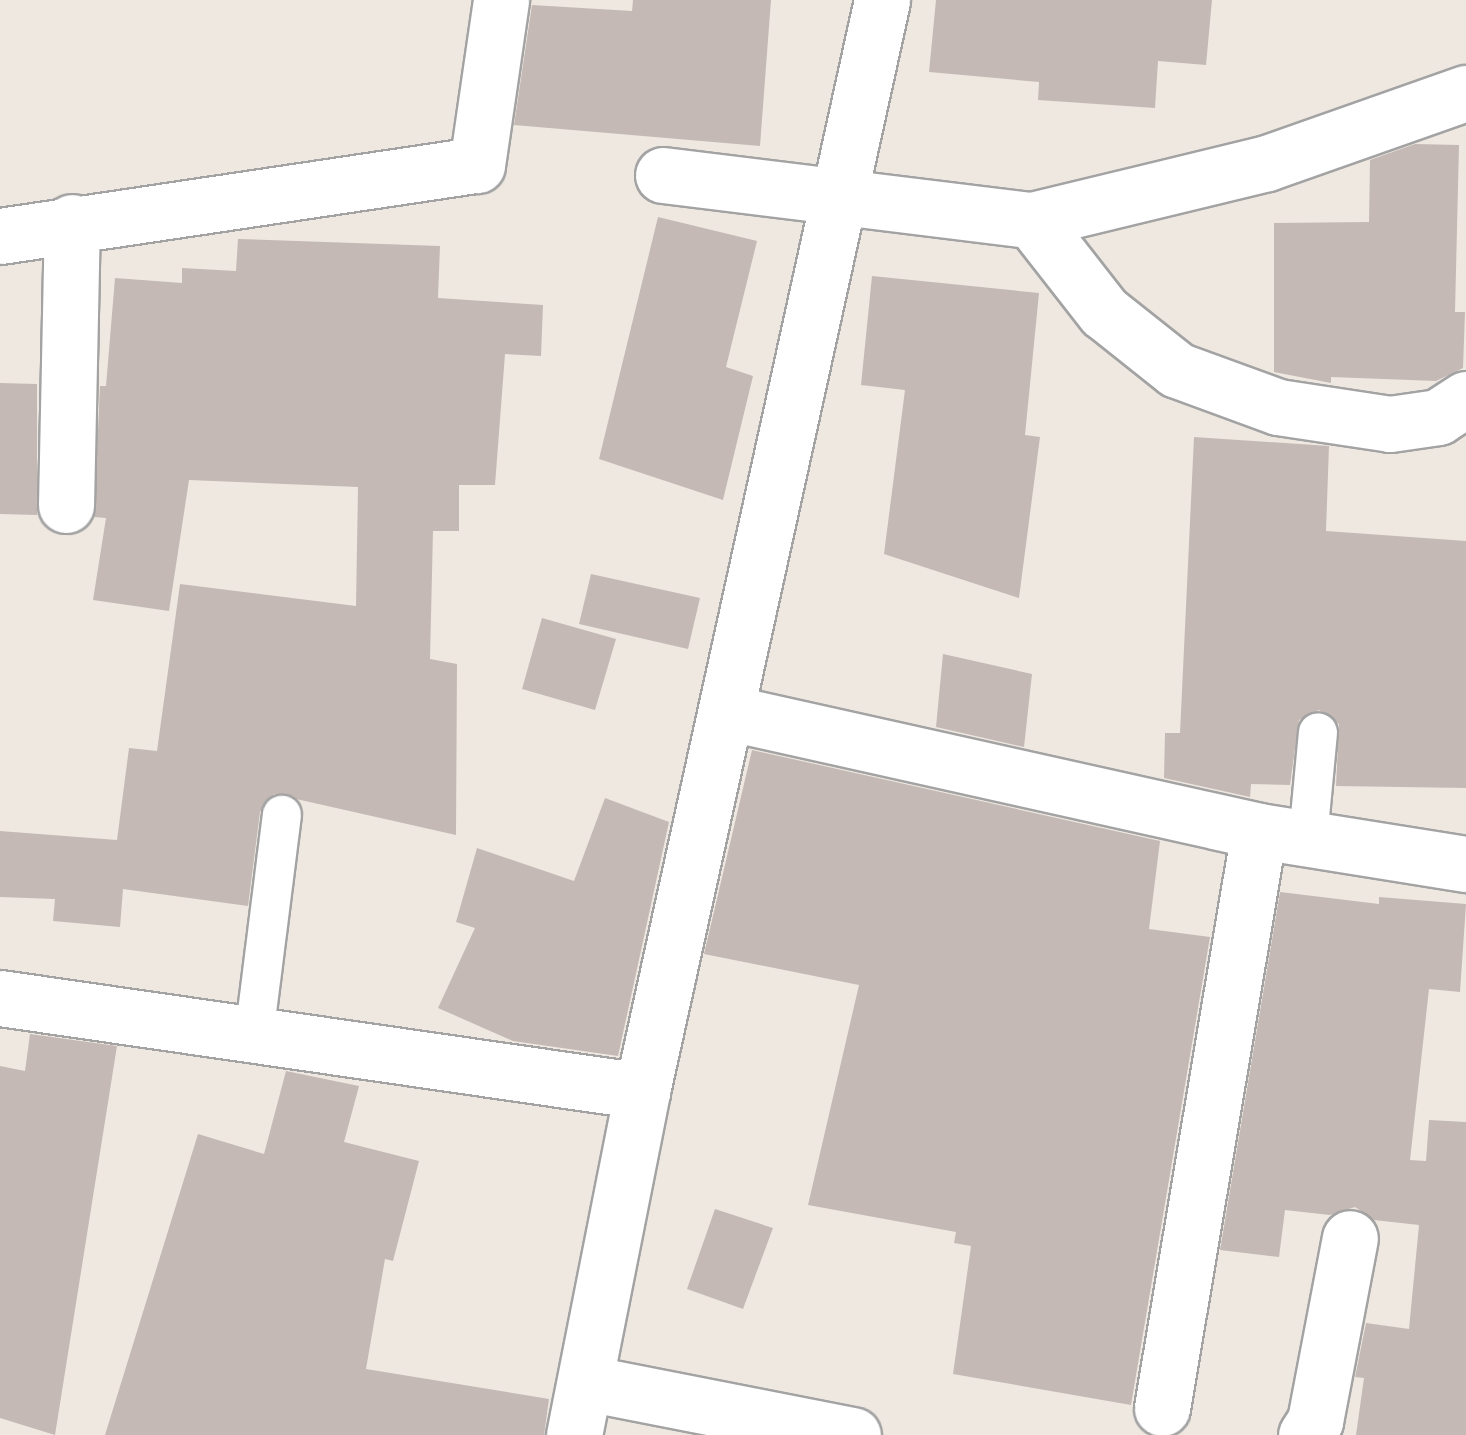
<!DOCTYPE html>
<style>
body{margin:0}
#map{position:relative;width:1466px;height:1435px;overflow:hidden;background:#eee8e1;font-family:"Open Sans",sans-serif}
div>[style]{position:absolute}
.building>*{inset:0;background:#c5b9b5}
.roads{filter:drop-shadow(2px 0 #a3a3a3) drop-shadow(-2px 0 #a3a3a3) drop-shadow(0 2px #a3a3a3) drop-shadow(0 -2px #a3a3a3)}
.service>*{height:38px;margin:-19px;padding:0 19px;transform-origin:19px;border-radius:19px;background:#fff}
.minor>*{height:55px;margin:-27.5px;padding:0 27.5px;transform-origin:27.5px;border-radius:27.5px;background:#fff}
span{translate:-50% -50%;white-space:nowrap;text-align:center;line-height:1.15;-webkit-text-stroke:8px #fff;paint-order:stroke}
</style>
<div id="map">
<div class="building">
<i style="clip-path:polygon(633px 0,771px 0,760px 146px,514px 125px,532px 5px,632px 11px)"></i>
<i style="clip-path:polygon(936px 0,1212px 0,1206px 65px,1158px 61px,1155px 108px,1038px 100px,1039px 82px,929px 72px)"></i>
<i style="clip-path:polygon(1415px 144px,1459px 145px,1455px 312px,1465px 312px,1463px 368px,1436px 381px,1331px 377px,1331px 383px,1274px 372px,1274px 223px,1369px 222px,1370px 160px)"></i>
<i style="clip-path:polygon(658px 217px,757px 241px,726px 367px,753px 376px,723px 500px,599px 459px)"></i>
<i style="clip-path:polygon(238px 239px,440px 246px,438px 298px,543px 305px,541px 356px,505px 354px,495px 485px,459px 485px,459px 531px,433px 531px,430px 659px,457px 664px,456px 835px,274px 794px,260px 812px,248px 906px,123px 889px,120px 927px,53px 921px,55px 899px,0 897px,0 831px,117px 840px,129px 748px,157px 751px,180px 584px,356px 606px,358px 487px,189px 480px,169px 611px,93px 600px,106px 518px,94px 517px,100px 386px,106px 386px,115px 278px,182px 283px,182px 268px,236px 271px)"></i>
<i style="clip-path:polygon(872px 276px,1039px 293px,1025px 435px,1040px 437px,1019px 598px,884px 554px,905px 390px,861px 385px)"></i>
<i style="clip-path:polygon(0 383px,37px 384px,37px 515px,0 514px)"></i>
<i style="clip-path:polygon(1194px 437px,1329px 446px,1326px 531px,1466px 541px,1466px 788px,1336px 786px,1339px 724px,1319px 710px,1299px 720px,1290px 785px,1251px 784px,1250px 797px,1164px 778px,1165px 733px,1180px 733px)"></i>
<i style="clip-path:polygon(591px 574px,700px 598px,688px 649px,579px 624px)"></i>
<i style="clip-path:polygon(542px 618px,616px 639px,595px 710px,522px 689px)"></i>
<i style="clip-path:polygon(943px 654px,1032px 674px,1024px 747px,936px 727px)"></i>
<i style="clip-path:polygon(752px 750px,1160px 841px,1149px 929px,1210px 937px,1131px 1405px,953px 1374px,971px 1246px,954px 1243px,956px 1232px,808px 1205px,859px 985px,704px 954px)"></i>
<i style="clip-path:polygon(605px 798px,669px 822px,618px 1056px,513px 1041px,438px 1008px,475px 928px,456px 922px,477px 848px,574px 881px)"></i>
<i style="clip-path:polygon(1280px 892px,1379px 904px,1379px 897px,1466px 904px,1460px 992px,1429px 989px,1410px 1160px,1426px 1161px,1429px 1120px,1466px 1122px,1466px 1435px,1356px 1435px,1364px 1378px,1355px 1377px,1366px 1323px,1409px 1329px,1419px 1225px,1374px 1220px,1355px 1207px,1330px 1215px,1285px 1210px,1279px 1257px,1220px 1250px)"></i>
<i style="clip-path:polygon(30px 1034px,117px 1046px,55px 1435px,0 1418px,0 1066px,25px 1071px)"></i>
<i style="clip-path:polygon(286px 1071px,359px 1086px,344px 1142px,419px 1161px,393px 1261px,385px 1259px,366px 1369px,549px 1399px,544px 1435px,105px 1435px,198px 1134px,264px 1154px)"></i>
<i style="clip-path:polygon(715px 1209px,773px 1228px,743px 1309px,687px 1289px)"></i>
</div>
<div class="roads">
<div class="service">
<i style="left:1308px;top:838px;width:106px;rotate:-84.6deg"></i>
<i style="left:254px;top:1036px;width:223px;rotate:-82.8deg"></i>
</div>
<div class="minor">
<i style="left:663px;top:175px;width:372px;rotate:7deg"></i>
<i style="left:1032px;top:220px;width:242px;rotate:-13.6deg"></i>
<i style="left:1267px;top:163px;width:211px;rotate:-19.4deg"></i>
<i style="left:1032px;top:220px;width:117px;rotate:52deg"></i>
<i style="left:1104px;top:312px;width:93px;rotate:38.5deg"></i>
<i style="left:1177px;top:370px;width:108px;rotate:20.1deg"></i>
<i style="left:1278px;top:407px;width:113px;rotate:8.6deg"></i>
<i style="left:1390px;top:424px;width:49px;rotate:-8.3deg"></i>
<i style="left:1438px;top:417px;width:33px;rotate:-33deg"></i>
<i style="left:0;top:236px;width:482px;rotate:-8.5deg"></i>
<i style="left:477px;top:165px;width:167px;rotate:-81.7deg"></i>
<i style="left:66px;top:505px;width:283px;rotate:-88.8deg"></i>
<i style="left:730px;top:713px;width:542px;rotate:12.57deg"></i>
<i style="left:1259px;top:831px;width:210px;rotate:9.1deg"></i>
<i style="left:0;top:998px;width:649px;rotate:8.24deg"></i>
<i style="left:587px;top:1383px;width:271px;rotate:11.1deg"></i>
<i style="left:1162px;top:1408px;width:585px;rotate:-80.46deg"></i>
<i style="left:574px;top:1435px;width:351px;rotate:-78.8deg"></i>
<i style="left:642px;top:1091px;width:1117px;rotate:-77.59deg"></i>
<i style="left:1306px;top:1435px;width:17px;rotate:-57deg"></i>
<i style="left:1315px;top:1421px;width:186px;rotate:-79.2deg"></i>
</div>
</div>
</div>
